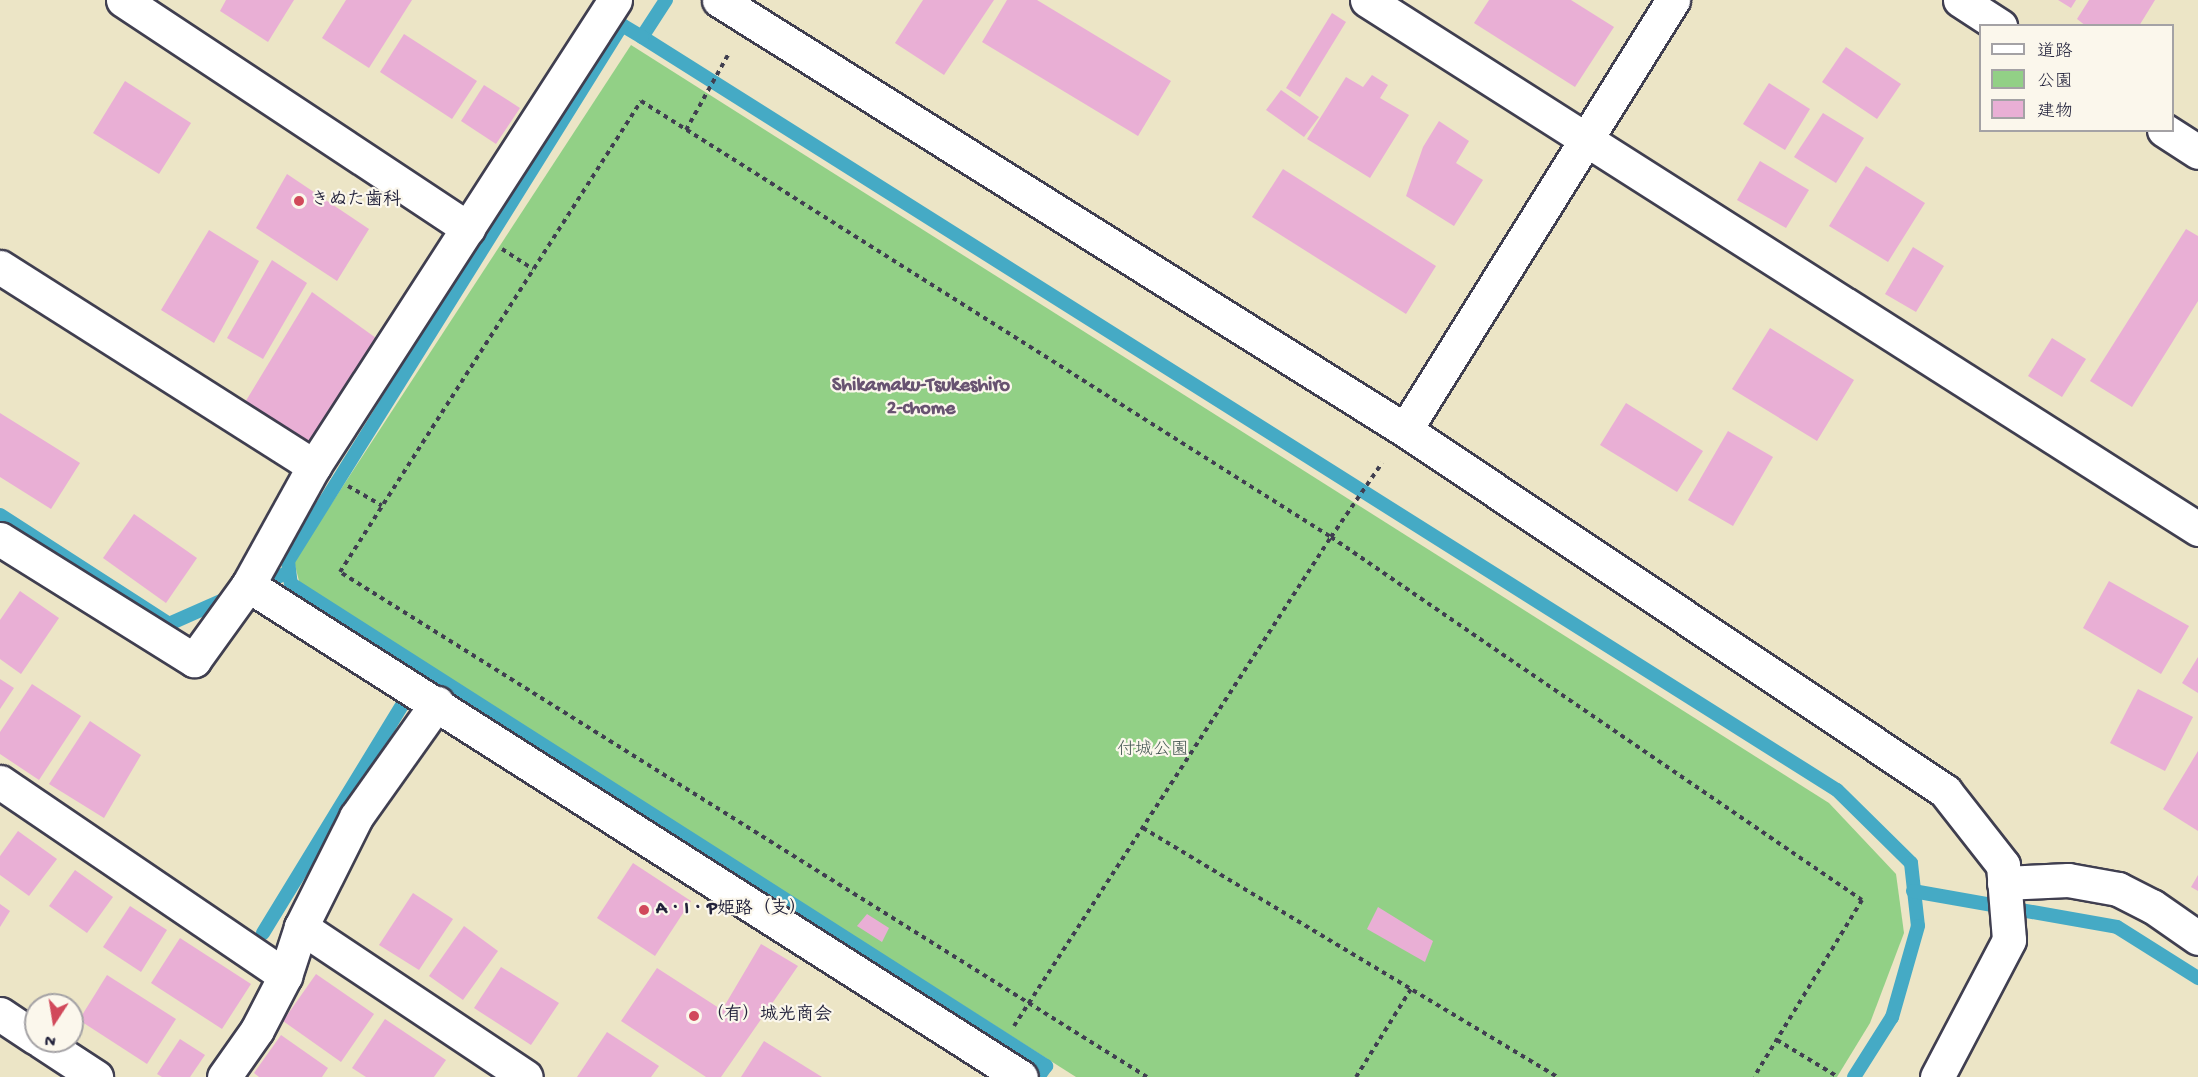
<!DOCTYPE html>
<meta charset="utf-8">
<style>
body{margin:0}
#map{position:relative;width:2198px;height:1077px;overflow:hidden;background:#ece5c6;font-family:"Gochi Hand","Klee One",sans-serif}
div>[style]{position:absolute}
.green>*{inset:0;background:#92d086}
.stream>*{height:14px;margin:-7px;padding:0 7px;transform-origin:7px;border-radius:7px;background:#45aac5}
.building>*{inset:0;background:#e9afd5}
.path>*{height:4px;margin-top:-2px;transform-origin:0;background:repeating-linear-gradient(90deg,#403f50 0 4.5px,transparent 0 9px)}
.roads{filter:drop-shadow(2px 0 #403f50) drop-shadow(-2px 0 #403f50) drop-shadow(0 2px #403f50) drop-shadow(0 -2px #403f50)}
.street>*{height:33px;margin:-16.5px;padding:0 16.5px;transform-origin:16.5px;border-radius:16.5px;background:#fff}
.secondary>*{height:33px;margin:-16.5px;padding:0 16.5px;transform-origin:16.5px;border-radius:16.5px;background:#fff}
.dots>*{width:16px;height:16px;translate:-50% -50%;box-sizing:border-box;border:3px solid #fbf7ec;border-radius:50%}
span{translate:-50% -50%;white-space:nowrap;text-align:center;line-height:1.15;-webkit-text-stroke:4.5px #fbf7ec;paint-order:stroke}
.poi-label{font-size:18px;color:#22223b;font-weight:700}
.left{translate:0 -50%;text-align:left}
.park-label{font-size:18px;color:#445652}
.neighbourhood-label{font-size:20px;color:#685371;font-weight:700}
.legend{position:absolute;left:1979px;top:24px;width:195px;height:108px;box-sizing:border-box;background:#fbf7ec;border:2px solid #a4a2a5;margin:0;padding:8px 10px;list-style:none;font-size:18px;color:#22223b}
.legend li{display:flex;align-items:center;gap:12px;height:30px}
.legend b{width:30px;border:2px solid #a4a2a5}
.north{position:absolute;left:24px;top:993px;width:60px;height:60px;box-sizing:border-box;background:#fbf7ec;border:2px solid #a4a2a5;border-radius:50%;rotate:192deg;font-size:16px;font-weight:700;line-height:24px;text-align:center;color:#22223b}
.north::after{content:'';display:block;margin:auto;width:21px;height:27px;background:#d1495b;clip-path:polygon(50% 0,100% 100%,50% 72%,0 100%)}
</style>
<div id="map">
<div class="green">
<i style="clip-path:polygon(631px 45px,1829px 803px,1896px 874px,1904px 933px,1870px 1023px,1837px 1077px,1076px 1077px,300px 585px,294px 561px)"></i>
</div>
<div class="stream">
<i style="left:666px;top:0;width:44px;rotate:123deg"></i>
<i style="left:642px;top:37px;width:1412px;rotate:32.22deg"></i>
<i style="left:1837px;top:790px;width:104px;rotate:44.6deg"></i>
<i style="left:1911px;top:863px;width:63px;rotate:83.7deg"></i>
<i style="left:1918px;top:926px;width:95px;rotate:105.9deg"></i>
<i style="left:1892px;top:1017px;width:71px;rotate:122.3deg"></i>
<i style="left:642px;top:37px;width:23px;rotate:-149deg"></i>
<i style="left:622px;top:25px;width:632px;rotate:121.93deg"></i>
<i style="left:288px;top:561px;width:23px;rotate:83deg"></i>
<i style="left:291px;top:584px;width:896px;rotate:32.55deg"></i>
<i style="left:1046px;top:1066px;width:14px;rotate:126deg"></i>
<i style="left:0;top:515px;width:201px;rotate:32.8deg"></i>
<i style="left:169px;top:624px;width:67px;rotate:-23.9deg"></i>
<i style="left:254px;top:587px;width:38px;rotate:-23deg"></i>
<i style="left:1913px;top:891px;width:207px;rotate:10deg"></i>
<i style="left:2117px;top:927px;width:96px;rotate:32.2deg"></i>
<i style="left:263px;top:933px;width:286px;rotate:-58.6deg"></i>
</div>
<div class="building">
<i style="clip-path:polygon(226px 0,294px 0,268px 42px,220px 11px)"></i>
<i style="clip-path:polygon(346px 0,412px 0,369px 68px,322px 38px)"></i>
<i style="clip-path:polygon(923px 0,994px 0,944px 75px,895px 43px)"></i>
<i style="clip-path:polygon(1007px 0,1037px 0,1171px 81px,1138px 136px,982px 42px)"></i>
<i style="clip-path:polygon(1489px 0,1571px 0,1614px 27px,1575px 87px,1474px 23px)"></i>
<i style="clip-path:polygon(2058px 0,2076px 0,2071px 8px)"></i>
<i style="clip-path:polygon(2089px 0,2155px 0,2139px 26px,2086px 26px,2077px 19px)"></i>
<i style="clip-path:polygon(1332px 13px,1346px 22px,1300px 97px,1286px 88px)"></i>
<i style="clip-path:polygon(404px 34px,477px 81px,452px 119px,380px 72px)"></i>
<i style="clip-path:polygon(1846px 47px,1901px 84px,1877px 119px,1822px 82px)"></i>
<i style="clip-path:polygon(1372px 75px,1388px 85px,1380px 98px,1409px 115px,1370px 178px,1307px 139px,1346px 77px,1363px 87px)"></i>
<i style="clip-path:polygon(125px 81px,191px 123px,159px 174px,93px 133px)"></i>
<i style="clip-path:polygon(1769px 83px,1810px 109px,1785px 150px,1743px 124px)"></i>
<i style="clip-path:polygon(484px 85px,520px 108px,496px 144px,461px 121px)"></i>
<i style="clip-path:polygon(1281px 90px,1319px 117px,1304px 137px,1266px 110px)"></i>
<i style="clip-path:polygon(1823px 113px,1864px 138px,1836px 183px,1794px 157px)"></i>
<i style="clip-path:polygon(1439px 121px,1469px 141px,1456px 163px,1483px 180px,1454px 226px,1406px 196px,1423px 147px)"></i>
<i style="clip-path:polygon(1760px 161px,1809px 190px,1786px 228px,1737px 200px)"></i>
<i style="clip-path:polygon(1866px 166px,1925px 203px,1888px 262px,1829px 226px)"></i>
<i style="clip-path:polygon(1283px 169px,1436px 266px,1406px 314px,1252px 217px)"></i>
<i style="clip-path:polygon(287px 174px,369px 229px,337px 281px,256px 228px)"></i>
<i style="clip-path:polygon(2186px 229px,2198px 236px,2198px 301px,2132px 407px,2090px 381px)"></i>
<i style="clip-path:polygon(209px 230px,259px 261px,214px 343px,161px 310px)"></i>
<i style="clip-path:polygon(1913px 247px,1944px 266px,1916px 312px,1885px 294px)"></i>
<i style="clip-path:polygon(272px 260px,307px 283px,263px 359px,227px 338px)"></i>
<i style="clip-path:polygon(312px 292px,376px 338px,309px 446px,244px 404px)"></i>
<i style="clip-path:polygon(1770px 328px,1854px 380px,1817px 441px,1732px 389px)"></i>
<i style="clip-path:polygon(2052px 338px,2086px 359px,2062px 397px,2028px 376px)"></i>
<i style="clip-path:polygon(1626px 403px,1703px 451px,1677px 492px,1600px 445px)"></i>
<i style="clip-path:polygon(0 413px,80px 463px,51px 509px,0 477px)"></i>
<i style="clip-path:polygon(1728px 431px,1773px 457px,1733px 526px,1688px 500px)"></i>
<i style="clip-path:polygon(134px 514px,197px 558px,166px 603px,103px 558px)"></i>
<i style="clip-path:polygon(2109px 581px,2189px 626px,2161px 674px,2083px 628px)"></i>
<i style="clip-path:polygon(20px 591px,59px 618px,21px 674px,0 659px,0 620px)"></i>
<i style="clip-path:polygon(2198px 657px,2198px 693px,2182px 683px)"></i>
<i style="clip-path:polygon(0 679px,14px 688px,0 709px)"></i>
<i style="clip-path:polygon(32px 684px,81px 716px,39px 780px,0 754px,0 732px)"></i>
<i style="clip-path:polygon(2138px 689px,2193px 717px,2165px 771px,2110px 743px)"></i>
<i style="clip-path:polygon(90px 721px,141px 755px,104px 818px,49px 784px)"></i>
<i style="clip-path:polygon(2198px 751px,2198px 831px,2163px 809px)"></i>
<i style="clip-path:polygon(18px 831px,57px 859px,29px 896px,0 875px,0 856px)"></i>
<i style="clip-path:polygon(633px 863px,691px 901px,655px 956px,597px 918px)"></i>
<i style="clip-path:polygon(75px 870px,113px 897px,87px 933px,49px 906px)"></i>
<i style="clip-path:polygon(2198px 875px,2198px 891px,2191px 887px)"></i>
<i style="clip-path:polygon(413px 893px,453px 919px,419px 970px,379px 945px)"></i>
<i style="clip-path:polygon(0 904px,10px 911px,0 927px)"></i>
<i style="clip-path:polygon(130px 906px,167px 930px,141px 972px,103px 947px)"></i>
<i style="clip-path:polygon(1378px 907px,1433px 941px,1425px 962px,1367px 929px)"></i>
<i style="clip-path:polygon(867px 914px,889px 928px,882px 942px,857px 926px)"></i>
<i style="clip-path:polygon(464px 926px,498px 951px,463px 1000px,429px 976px)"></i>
<i style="clip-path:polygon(180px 938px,251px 984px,222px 1029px,151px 983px)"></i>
<i style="clip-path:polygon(761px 944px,798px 966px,721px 1077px,706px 1077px,621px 1021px,657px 968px,722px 1010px)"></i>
<i style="clip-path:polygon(501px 967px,559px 1003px,531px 1045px,474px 1008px)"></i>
<i style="clip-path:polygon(316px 974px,374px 1014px,341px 1062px,283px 1021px)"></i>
<i style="clip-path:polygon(107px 975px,176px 1019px,147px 1064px,79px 1020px)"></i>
<i style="clip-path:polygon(385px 1019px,446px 1060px,434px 1077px,366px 1077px,352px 1068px)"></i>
<i style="clip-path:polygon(607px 1032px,659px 1066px,651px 1077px,577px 1077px)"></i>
<i style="clip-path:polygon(281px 1035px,328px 1068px,322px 1077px,259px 1077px,254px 1073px)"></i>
<i style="clip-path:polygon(180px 1039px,205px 1055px,190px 1077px,162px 1077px,157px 1074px)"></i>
<i style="clip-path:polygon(764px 1041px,822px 1077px,741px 1077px)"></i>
</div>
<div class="path">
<i style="left:686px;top:130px;width:88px;rotate:-60.8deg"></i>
<i style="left:502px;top:249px;width:37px;rotate:33deg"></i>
<i style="left:348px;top:486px;width:39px;rotate:30deg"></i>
<i style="left:1143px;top:828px;width:483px;rotate:31deg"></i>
<i style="left:1014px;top:1026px;width:583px;rotate:-57.05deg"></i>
<i style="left:1331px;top:537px;width:90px;rotate:-55.4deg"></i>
<i style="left:1777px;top:1040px;width:71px;rotate:31.2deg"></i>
<i style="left:1147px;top:1077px;width:952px;rotate:-147.96deg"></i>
<i style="left:340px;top:572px;width:559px;rotate:-57.42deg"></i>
<i style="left:641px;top:101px;width:816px;rotate:32.29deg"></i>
<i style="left:1331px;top:537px;width:643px;rotate:34.36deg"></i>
<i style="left:1862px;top:900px;width:207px;rotate:121.4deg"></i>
<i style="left:1356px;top:1077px;width:104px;rotate:-58deg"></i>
</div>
<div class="roads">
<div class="street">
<i style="left:123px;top:0;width:414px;rotate:33.5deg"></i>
<i style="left:615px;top:0;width:555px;rotate:122.86deg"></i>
<i style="left:314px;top:466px;width:136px;rotate:119deg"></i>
<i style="left:248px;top:585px;width:916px;rotate:32.48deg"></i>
<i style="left:1367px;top:0;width:985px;rotate:32.48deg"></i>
<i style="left:1960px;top:0;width:48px;rotate:33deg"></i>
<i style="left:2164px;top:130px;width:40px;rotate:32.9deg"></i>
<i style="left:0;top:267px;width:372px;rotate:32.4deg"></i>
<i style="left:0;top:539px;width:229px;rotate:32deg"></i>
<i style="left:194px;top:660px;width:92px;rotate:-54.2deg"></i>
<i style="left:0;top:782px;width:345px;rotate:34.2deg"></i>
<i style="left:2004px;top:883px;width:64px;rotate:-2.7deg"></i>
<i style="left:2068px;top:880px;width:51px;rotate:10.2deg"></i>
<i style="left:2118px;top:889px;width:38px;rotate:27deg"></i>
<i style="left:2152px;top:906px;width:56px;rotate:34.8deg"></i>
<i style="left:301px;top:927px;width:270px;rotate:33.7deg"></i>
<i style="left:0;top:1014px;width:43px;rotate:33.7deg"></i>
<i style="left:41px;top:1041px;width:66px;rotate:33.2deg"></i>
<i style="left:224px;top:1077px;width:57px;rotate:-54.9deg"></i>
<i style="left:257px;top:1030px;width:61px;rotate:-62.6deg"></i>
<i style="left:285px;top:976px;width:52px;rotate:-71.9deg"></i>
<i style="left:301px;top:927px;width:123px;rotate:-63.4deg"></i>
<i style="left:356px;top:817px;width:140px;rotate:-54.6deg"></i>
</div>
<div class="secondary">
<i style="left:719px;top:0;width:810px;rotate:32.08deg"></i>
<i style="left:1405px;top:430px;width:650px;rotate:33.76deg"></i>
<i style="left:1945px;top:791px;width:94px;rotate:51.9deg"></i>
<i style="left:2003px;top:865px;width:75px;rotate:85.4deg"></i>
<i style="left:2009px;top:940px;width:155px;rotate:117.7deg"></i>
<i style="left:1405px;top:430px;width:507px;rotate:-58.07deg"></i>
</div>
</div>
<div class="dots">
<i style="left:299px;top:201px;background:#d1495b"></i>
<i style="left:644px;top:910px;background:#d1495b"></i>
<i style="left:694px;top:1016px;background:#d1495b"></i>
</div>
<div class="poi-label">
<span class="left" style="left:311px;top:201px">きぬた歯科</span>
<span class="left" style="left:656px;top:910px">A・I・P姫路（支）</span>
<span class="left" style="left:706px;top:1016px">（有）城光商会</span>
</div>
<div class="park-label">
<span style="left:1153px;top:751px">付城公園</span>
</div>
<div class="neighbourhood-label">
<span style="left:921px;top:398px">Shikamaku-Tsukeshiro<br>2-chome</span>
</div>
<ul class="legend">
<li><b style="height:8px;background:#fff"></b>道路</li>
<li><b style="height:16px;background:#92d086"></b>公園</li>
<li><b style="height:16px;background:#e9afd5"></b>建物</li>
</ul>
<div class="north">N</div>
</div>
